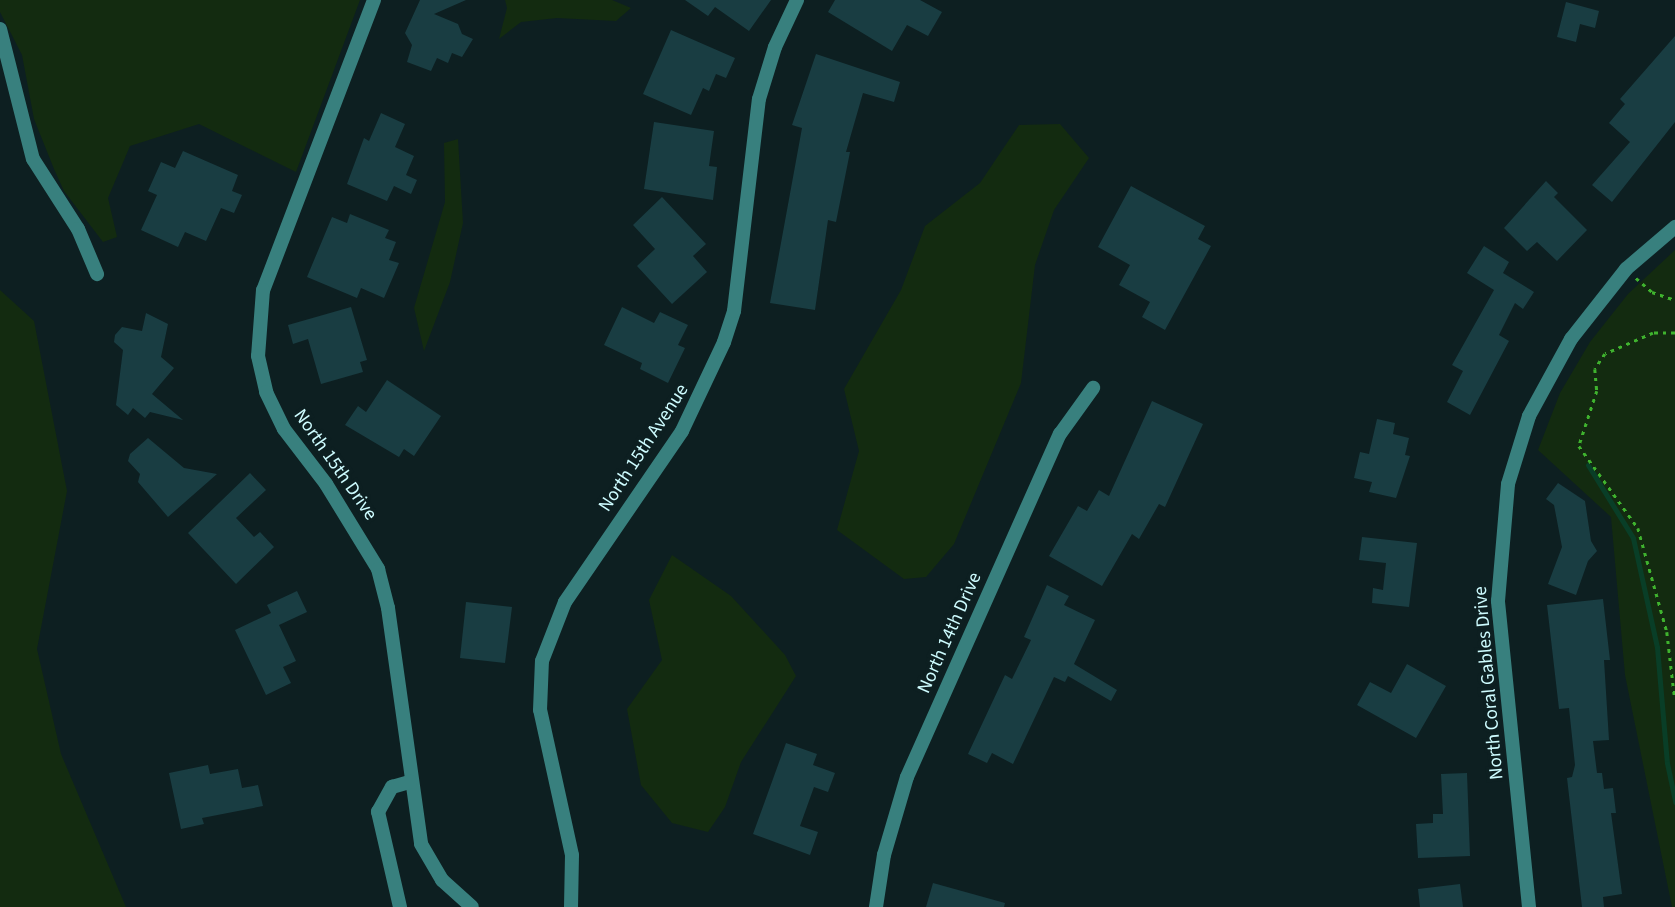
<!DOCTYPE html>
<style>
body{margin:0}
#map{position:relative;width:1675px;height:907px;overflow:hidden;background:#0d1f21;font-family:"Source Sans 3",sans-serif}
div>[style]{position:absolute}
.green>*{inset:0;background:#132b10}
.stream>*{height:5px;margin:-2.5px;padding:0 2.5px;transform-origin:2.5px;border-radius:2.5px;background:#093e27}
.building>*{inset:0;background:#193d42}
.path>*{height:2.5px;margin-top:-1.25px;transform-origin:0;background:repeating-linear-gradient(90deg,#3fb32e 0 3.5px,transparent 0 8.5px)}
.minor>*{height:14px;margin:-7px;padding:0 7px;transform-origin:7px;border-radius:7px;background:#38807e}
.tertiary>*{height:14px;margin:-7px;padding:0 7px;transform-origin:7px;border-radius:7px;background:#38807e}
span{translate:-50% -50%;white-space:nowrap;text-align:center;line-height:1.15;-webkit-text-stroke:7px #0d1f21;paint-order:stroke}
.street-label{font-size:19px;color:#cefcff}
</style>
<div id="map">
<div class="green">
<i style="clip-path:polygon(0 0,360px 0,296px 172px,199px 124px,130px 146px,108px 198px,117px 237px,103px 242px,64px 191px,54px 169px,34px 119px,22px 55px,0 12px)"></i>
<i style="clip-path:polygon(505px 0,612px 0,631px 8px,616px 21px,557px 18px,521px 22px,499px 39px,507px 8px)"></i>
<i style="clip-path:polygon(1060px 124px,1089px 158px,1054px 210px,1035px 265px,1021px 383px,954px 544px,926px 577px,904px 579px,837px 530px,859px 451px,844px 389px,901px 290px,925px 226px,980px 183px,1019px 125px)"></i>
<i style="clip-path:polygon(458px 139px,463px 223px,450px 282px,424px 351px,414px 308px,445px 202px,444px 143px)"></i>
<i style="clip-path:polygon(1675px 250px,1675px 907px,1672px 907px,1625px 675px,1611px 517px,1538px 450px,1560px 393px,1590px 342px,1628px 294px)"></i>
<i style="clip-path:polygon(0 290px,34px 321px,67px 491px,37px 649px,61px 754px,126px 907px,0 907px)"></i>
<i style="clip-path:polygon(672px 555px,731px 596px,785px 655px,796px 676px,741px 762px,725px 807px,708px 832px,672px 823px,641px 785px,627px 709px,662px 660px,649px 600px)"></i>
</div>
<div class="stream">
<i style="left:1588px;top:465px;width:86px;rotate:58.3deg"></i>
<i style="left:1633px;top:538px;width:112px;rotate:77.6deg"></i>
<i style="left:1657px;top:647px;width:116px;rotate:85.1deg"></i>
<i style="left:1667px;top:763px;width:40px;rotate:78deg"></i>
</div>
<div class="building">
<i style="clip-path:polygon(420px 0,466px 0,434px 14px,458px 24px,462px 34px,473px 39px,462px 57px,452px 53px,448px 63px,437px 58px,431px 71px,407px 62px,412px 45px,405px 33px)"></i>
<i style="clip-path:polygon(685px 0,771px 0,749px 31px,715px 7px,708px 16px)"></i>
<i style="clip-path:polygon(835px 0,920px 0,942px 12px,928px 36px,907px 25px,892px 51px,828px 12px)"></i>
<i style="clip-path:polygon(1566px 2px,1599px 11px,1595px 28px,1580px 24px,1576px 42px,1557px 37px)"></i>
<i style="clip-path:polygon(671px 30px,735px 58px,726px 78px,716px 74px,709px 91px,703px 88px,691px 115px,643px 94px)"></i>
<i style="clip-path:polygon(1675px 36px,1675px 122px,1612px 202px,1592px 185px,1630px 142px,1609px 123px,1625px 104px,1620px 99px)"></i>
<i style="clip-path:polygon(816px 54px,900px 82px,894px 102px,863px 93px,846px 152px,850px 152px,836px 222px,828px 220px,815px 310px,770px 303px,802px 128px,792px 125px)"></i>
<i style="clip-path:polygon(381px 113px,405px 124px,395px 147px,414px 156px,406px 175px,417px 180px,411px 194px,394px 186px,387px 201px,347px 184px,364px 138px,369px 141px)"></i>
<i style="clip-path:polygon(654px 122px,714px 131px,709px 166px,717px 167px,713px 200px,644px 189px)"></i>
<i style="clip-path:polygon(183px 151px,238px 175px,232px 191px,242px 195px,234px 213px,221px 208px,206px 241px,185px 232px,178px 247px,141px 230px,157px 195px,148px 191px,161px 162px,175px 168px)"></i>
<i style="clip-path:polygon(1546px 181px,1558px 193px,1554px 197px,1587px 230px,1557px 261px,1537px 242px,1527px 251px,1504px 228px)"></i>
<i style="clip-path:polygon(1131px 186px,1205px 226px,1198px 239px,1211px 246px,1165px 330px,1142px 317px,1150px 302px,1119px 285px,1130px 265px,1098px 247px)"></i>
<i style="clip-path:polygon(662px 197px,706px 244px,693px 256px,707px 272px,672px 304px,637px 266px,655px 249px,633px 225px)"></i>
<i style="clip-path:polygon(350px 214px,389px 230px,385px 238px,396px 242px,389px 260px,399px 263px,384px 298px,361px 288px,357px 298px,307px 277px,332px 217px,347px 223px)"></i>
<i style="clip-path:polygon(1484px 246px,1509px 262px,1503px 273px,1534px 292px,1523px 309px,1515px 303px,1499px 335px,1509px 341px,1470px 415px,1447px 402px,1463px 371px,1452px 365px,1494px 290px,1467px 273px)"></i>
<i style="clip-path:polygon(351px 307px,367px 360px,360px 362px,363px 372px,321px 384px,308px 339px,293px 344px,288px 325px)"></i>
<i style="clip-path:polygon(622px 307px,654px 323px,660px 312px,688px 325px,678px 345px,685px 348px,668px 383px,640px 369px,642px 363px,604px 345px)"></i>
<i style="clip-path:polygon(146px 313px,168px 324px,161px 357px,174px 368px,152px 394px,183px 420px,150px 412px,145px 418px,133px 408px,128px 415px,116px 405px,123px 350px,114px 342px,115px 335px,122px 327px,142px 331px)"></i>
<i style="clip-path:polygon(387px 380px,441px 416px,414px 456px,404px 449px,399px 457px,345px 425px,358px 406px,366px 412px)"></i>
<i style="clip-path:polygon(1152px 401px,1203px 424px,1165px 507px,1159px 504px,1139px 539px,1132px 534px,1102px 586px,1049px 556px,1078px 506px,1087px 511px,1099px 490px,1109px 496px)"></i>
<i style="clip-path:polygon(1377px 419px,1395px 423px,1393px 434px,1409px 438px,1405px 455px,1410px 456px,1396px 498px,1369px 492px,1372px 482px,1354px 478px,1360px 452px,1369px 454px)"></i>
<i style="clip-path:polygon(148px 438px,184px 468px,217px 474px,168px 517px,138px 482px,140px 474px,128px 461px,130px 454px)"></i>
<i style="clip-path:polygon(250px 473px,266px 490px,236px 518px,254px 537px,260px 532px,274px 547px,236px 584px,188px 533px)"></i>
<i style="clip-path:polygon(1558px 483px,1585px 501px,1591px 541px,1597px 551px,1588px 561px,1576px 595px,1548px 584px,1562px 547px,1554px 505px,1546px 499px)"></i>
<i style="clip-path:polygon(1362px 537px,1417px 543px,1409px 607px,1372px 603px,1373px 588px,1383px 590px,1386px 563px,1359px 560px)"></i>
<i style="clip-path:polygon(1047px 585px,1069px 596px,1064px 605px,1095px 620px,1074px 664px,1117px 690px,1111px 701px,1068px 676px,1065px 682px,1054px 677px,1013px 764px,992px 753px,987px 763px,968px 754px,1005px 675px,1012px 679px,1031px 640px,1024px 637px)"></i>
<i style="clip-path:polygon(297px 591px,307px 612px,279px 625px,296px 661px,283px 667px,291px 683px,266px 695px,235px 630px,271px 613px,267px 605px)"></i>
<i style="clip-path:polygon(1603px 599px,1610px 660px,1604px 660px,1609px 740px,1593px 741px,1597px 773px,1602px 773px,1604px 789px,1613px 788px,1616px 813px,1611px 813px,1622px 894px,1603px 897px,1604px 907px,1582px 907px,1567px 778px,1572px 777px,1575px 765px,1569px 708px,1559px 709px,1547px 605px)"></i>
<i style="clip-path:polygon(466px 602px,512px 607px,505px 663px,460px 658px)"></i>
<i style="clip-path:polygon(1407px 664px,1446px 686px,1416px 738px,1357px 705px,1370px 682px,1391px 693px)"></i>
<i style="clip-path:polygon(786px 743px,817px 754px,813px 765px,835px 773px,828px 792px,814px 787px,800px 826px,818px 832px,810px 855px,753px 834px)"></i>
<i style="clip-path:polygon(208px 765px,210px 774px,238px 769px,242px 788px,258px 785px,263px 806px,202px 818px,204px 824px,181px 829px,169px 773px)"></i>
<i style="clip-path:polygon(1467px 773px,1470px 856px,1418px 858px,1416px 824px,1433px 823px,1433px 814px,1443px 814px,1441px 774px)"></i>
<i style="clip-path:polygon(933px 883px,1005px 903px,1004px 907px,926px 907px)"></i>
<i style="clip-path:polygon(1460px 884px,1463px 907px,1420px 907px,1418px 889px)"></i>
</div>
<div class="path">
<i style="left:1636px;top:278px;width:21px;rotate:41deg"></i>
<i style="left:1652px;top:292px;width:24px;rotate:19deg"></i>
<i style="left:1675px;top:333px;width:22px;rotate:180deg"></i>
<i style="left:1653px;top:333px;width:52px;rotate:156.4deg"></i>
<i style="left:1605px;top:354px;width:18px;rotate:124deg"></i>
<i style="left:1595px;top:369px;width:22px;rotate:85deg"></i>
<i style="left:1597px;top:391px;width:58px;rotate:108.1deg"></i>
<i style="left:1579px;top:446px;width:101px;rotate:54.3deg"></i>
<i style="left:1638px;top:528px;width:108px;rotate:74.4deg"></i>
<i style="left:1667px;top:632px;width:68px;rotate:83.3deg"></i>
</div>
<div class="minor">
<i style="left:374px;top:0;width:311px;rotate:110.9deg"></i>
<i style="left:263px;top:290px;width:66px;rotate:94.3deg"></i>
<i style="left:258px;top:356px;width:37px;rotate:77deg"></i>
<i style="left:266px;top:392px;width:41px;rotate:64.1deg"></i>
<i style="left:284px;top:429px;width:69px;rotate:52.6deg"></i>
<i style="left:326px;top:484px;width:100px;rotate:58.5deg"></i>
<i style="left:378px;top:569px;width:40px;rotate:75.6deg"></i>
<i style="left:388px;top:608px;width:238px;rotate:82deg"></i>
<i style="left:421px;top:844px;width:42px;rotate:59.7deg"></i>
<i style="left:442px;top:880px;width:40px;rotate:42deg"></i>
<i style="left:0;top:29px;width:134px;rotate:75.8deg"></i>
<i style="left:33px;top:159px;width:83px;rotate:57.3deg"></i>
<i style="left:78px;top:229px;width:49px;rotate:67.1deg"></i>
<i style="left:400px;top:907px;width:98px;rotate:-103deg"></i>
<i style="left:378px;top:812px;width:29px;rotate:-61deg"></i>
<i style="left:392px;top:787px;width:19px;rotate:-16deg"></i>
<i style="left:571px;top:907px;width:52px;rotate:-88.9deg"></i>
<i style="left:572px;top:855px;width:148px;rotate:-102.4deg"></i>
<i style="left:540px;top:710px;width:49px;rotate:-87.7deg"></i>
<i style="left:542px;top:661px;width:63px;rotate:-68.7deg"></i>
<i style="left:565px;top:602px;width:207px;rotate:-55.6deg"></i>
<i style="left:682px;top:431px;width:98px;rotate:-64.7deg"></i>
<i style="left:724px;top:342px;width:33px;rotate:-72deg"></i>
<i style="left:734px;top:311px;width:213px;rotate:-83.3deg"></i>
<i style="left:759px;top:99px;width:54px;rotate:-72.9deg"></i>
<i style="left:775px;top:47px;width:52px;rotate:-64.9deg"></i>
<i style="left:876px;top:907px;width:53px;rotate:-81.3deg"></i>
<i style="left:884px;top:855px;width:81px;rotate:-73.6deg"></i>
<i style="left:907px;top:777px;width:376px;rotate:-66deg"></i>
<i style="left:1060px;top:434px;width:57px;rotate:-54.3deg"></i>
</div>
<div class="tertiary">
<i style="left:1529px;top:907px;width:308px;rotate:-95.8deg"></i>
<i style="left:1498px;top:601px;width:117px;rotate:-85.1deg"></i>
<i style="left:1508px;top:484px;width:71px;rotate:-72.8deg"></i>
<i style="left:1529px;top:416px;width:88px;rotate:-61.4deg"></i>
<i style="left:1571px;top:339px;width:89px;rotate:-51.8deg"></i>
<i style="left:1626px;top:269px;width:65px;rotate:-40.6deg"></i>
</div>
<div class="street-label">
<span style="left:644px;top:448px;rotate:-57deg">North 15th Avenue</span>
<span style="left:335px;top:465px;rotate:55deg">North 15th Drive</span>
<span style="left:950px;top:633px;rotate:-66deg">North 14th Drive</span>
<span style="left:1489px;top:683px;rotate:-95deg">North Coral Gables Drive</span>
</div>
</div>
